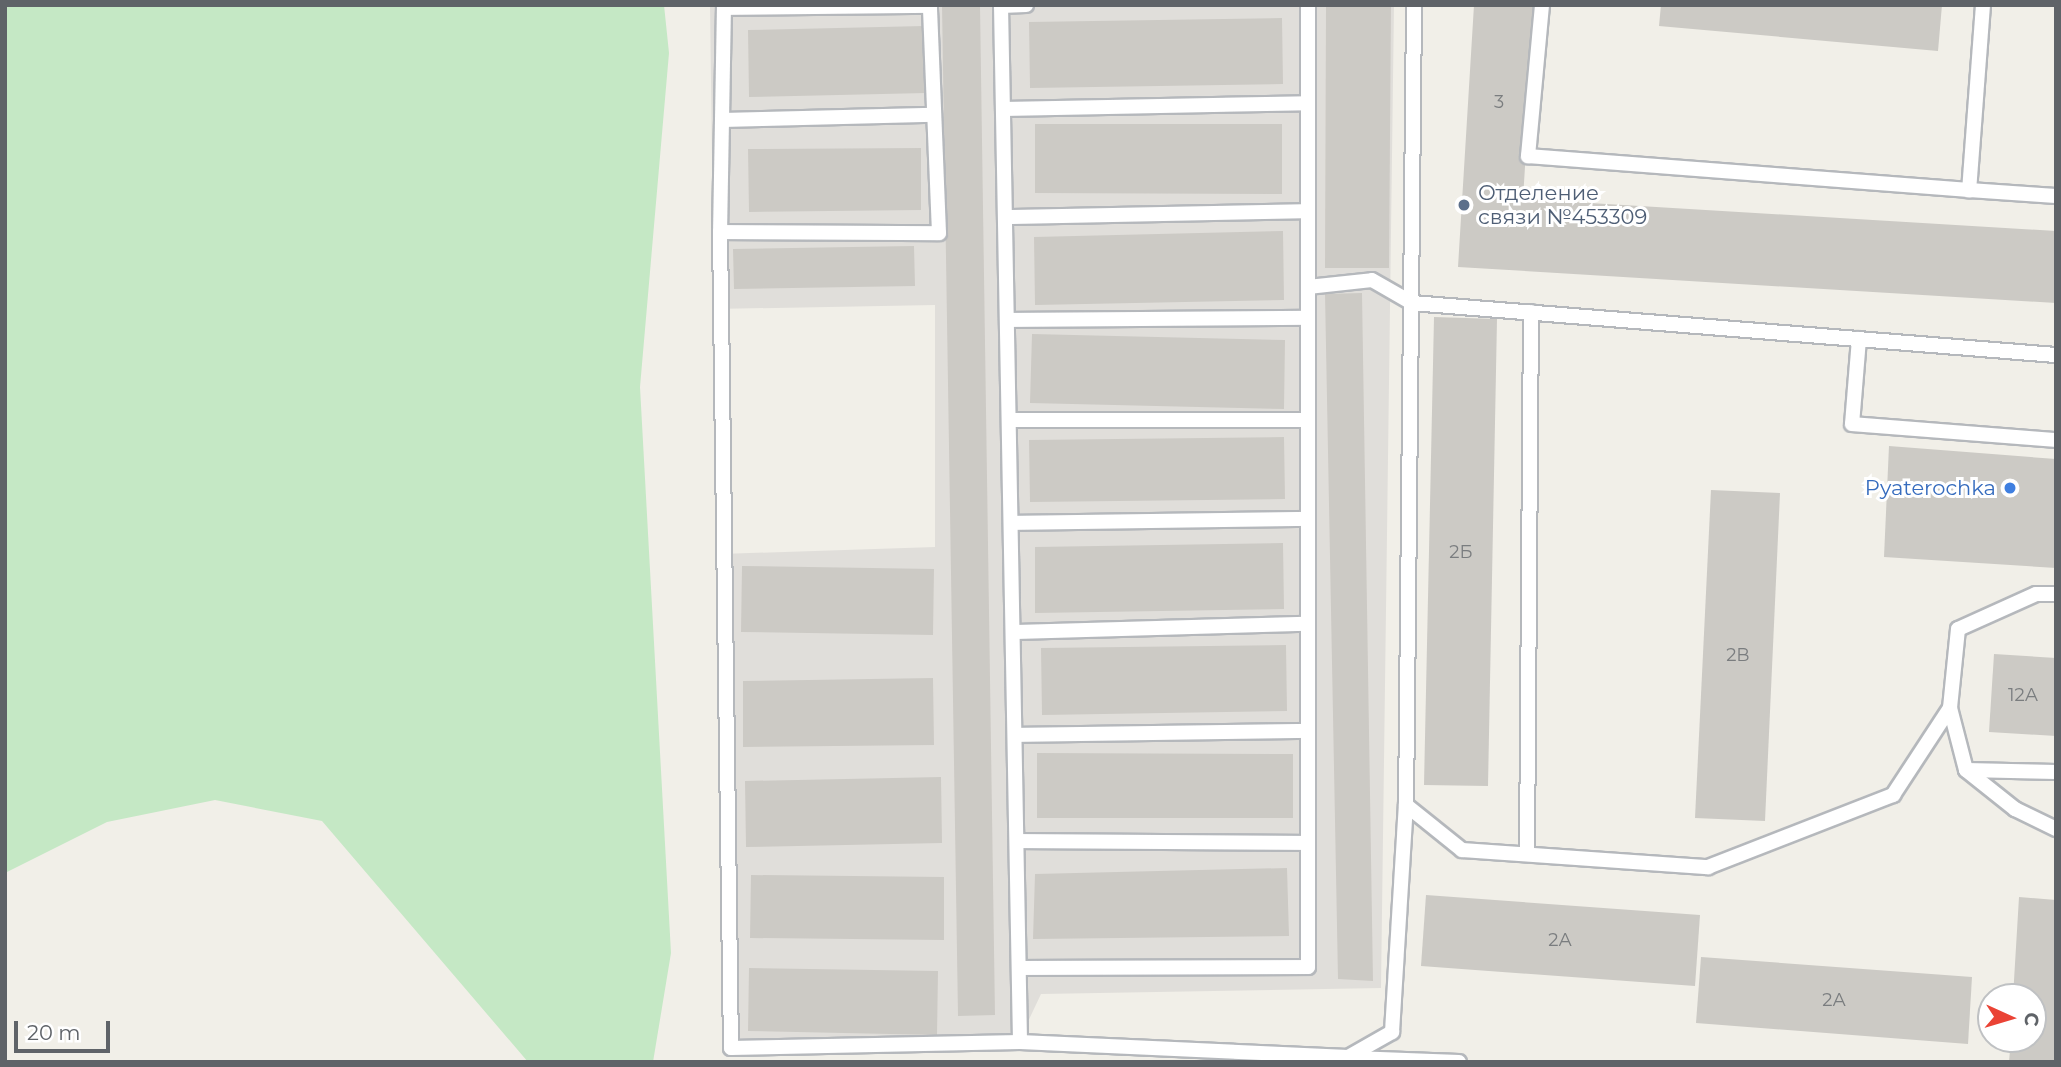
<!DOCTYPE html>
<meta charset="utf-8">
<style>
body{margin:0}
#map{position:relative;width:2061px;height:1067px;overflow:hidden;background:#f1efe8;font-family:Montserrat,sans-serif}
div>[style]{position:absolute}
.industrial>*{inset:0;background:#e0deda}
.green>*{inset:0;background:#c5e8c5}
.building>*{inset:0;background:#cccac5}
.roads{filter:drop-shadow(2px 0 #b5b8bc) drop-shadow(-2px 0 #b5b8bc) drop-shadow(0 2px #b5b8bc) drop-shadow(0 -2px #b5b8bc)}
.lane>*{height:14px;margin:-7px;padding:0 7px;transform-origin:7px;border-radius:7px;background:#fff}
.dots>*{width:19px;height:19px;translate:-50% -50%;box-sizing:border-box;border:4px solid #fff;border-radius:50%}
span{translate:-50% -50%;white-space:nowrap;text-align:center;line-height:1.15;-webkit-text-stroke:6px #fff;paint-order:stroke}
.number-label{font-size:18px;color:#7a7d7f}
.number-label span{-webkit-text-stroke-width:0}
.service-label{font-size:21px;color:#4e5e75}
.left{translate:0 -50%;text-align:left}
.shop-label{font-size:21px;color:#366cbe}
.right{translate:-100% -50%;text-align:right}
.frame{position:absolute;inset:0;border:7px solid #5f6368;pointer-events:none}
.north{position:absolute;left:1977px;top:983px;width:70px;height:70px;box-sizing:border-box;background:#fff;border:2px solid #bfc1c3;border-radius:50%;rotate:94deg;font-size:19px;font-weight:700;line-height:28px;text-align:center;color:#5f6368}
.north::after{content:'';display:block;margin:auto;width:24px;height:32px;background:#ea4335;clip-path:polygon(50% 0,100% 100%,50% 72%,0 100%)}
.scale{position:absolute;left:14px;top:1021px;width:96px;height:32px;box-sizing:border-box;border:4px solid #5f6368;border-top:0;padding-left:9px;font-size:21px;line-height:24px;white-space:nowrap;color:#5f6368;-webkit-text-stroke:5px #fff;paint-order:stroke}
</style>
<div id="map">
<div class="industrial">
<i style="clip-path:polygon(710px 5px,1394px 5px,1381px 988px,1041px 994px,1016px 1047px,724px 1051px,721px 554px,935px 547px,935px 305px,714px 309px)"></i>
</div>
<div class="green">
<i style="clip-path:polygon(5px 5px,664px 5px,669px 53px,640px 387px,671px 953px,653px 1062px,528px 1062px,322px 821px,215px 800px,107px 822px,5px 873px)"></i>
</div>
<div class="building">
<i style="clip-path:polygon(942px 5px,980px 5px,995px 1015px,958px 1016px)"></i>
<i style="clip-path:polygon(1326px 5px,1391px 5px,1389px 268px,1325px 268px)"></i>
<i style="clip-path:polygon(1474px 5px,1535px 5px,1523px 199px,2056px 231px,2056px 303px,1458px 267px)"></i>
<i style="clip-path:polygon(1661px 5px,1942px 5px,1938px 51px,1659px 26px)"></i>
<i style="clip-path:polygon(1282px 18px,1283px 84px,1030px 88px,1029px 22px)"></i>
<i style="clip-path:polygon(924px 26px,926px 93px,749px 97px,748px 30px)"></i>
<i style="clip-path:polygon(1035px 124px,1282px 124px,1282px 194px,1035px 193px)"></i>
<i style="clip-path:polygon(921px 148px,921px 210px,749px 212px,748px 149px)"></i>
<i style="clip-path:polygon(1283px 231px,1284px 300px,1035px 305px,1034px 237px)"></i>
<i style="clip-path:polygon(914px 246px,915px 286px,734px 289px,733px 249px)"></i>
<i style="clip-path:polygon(1362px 293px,1373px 981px,1338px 979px,1325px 294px)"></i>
<i style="clip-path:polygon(1434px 317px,1497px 319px,1488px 786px,1424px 785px)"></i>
<i style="clip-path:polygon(1032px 334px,1285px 340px,1284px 409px,1030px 403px)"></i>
<i style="clip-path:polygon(1284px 437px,1285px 499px,1030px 502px,1029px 440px)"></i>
<i style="clip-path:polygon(1889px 446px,2056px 459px,2056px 568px,1884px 557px)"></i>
<i style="clip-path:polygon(1711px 490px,1780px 493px,1765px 821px,1695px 818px)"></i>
<i style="clip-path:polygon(1283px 543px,1284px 609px,1035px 613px,1035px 547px)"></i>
<i style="clip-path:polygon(742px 566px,934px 569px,933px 635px,741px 632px)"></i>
<i style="clip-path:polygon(1286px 645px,1287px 711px,1042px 715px,1041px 648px)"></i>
<i style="clip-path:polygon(1994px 654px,2056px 658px,2056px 736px,1989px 732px)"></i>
<i style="clip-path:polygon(933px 678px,934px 745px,743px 747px,743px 681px)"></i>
<i style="clip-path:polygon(1037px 753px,1293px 754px,1293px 818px,1037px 818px)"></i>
<i style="clip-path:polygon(941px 777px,942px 843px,746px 847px,745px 781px)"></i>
<i style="clip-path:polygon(1287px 868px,1289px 936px,1033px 939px,1035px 874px)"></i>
<i style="clip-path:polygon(751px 875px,944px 877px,944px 940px,750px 938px)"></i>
<i style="clip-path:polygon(1426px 895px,1700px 915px,1695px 986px,1421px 966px)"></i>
<i style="clip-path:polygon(2019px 897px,2056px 900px,2056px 1062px,2009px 1062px,2011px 1039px,2033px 1039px,2033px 997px,2013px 997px)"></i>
<i style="clip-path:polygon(1701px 957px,1972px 977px,1968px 1044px,1696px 1023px)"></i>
<i style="clip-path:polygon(749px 968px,938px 971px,937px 1035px,748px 1031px)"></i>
</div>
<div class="roads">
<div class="lane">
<i style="left:724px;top:5px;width:227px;rotate:91deg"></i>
<i style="left:720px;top:232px;width:219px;rotate:0.3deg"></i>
<i style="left:939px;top:233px;width:228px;rotate:-92.3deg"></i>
<i style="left:1001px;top:5px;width:1037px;rotate:88.95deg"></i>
<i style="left:1414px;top:5px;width:800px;rotate:90.57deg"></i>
<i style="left:1406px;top:805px;width:72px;rotate:38.8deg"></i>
<i style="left:1462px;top:850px;width:247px;rotate:4deg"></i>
<i style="left:1708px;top:867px;width:199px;rotate:-21.3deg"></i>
<i style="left:1893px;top:795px;width:104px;rotate:-56.8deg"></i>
<i style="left:1542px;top:5px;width:152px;rotate:95.3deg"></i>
<i style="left:1528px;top:156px;width:442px;rotate:4.4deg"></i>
<i style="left:1983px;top:5px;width:186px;rotate:94.3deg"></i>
<i style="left:1969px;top:190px;width:87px;rotate:3.9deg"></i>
<i style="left:1001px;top:6px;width:25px;rotate:-2deg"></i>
<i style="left:724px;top:8px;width:206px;rotate:-0.6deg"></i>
<i style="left:1003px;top:109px;width:305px;rotate:-1.1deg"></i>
<i style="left:722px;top:120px;width:212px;rotate:-1.4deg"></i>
<i style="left:1006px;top:217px;width:302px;rotate:-1.1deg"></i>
<i style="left:720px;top:232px;width:816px;rotate:89.23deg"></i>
<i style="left:731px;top:1048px;width:289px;rotate:-1.2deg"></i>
<i style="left:1020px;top:1042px;width:328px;rotate:2.6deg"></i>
<i style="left:1348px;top:1057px;width:51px;rotate:-29.6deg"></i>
<i style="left:1392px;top:1032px;width:227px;rotate:-86.5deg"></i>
<i style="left:1308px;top:287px;width:64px;rotate:-6.2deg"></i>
<i style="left:1372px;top:280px;width:46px;rotate:29.9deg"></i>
<i style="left:1412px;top:303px;width:646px;rotate:4.62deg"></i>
<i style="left:1008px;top:320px;width:300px;rotate:-0.4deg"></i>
<i style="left:1859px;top:339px;width:85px;rotate:94.7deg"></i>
<i style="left:1852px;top:424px;width:205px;rotate:4.5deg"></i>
<i style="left:1010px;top:420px;width:298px"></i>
<i style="left:1012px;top:523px;width:296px;rotate:-0.8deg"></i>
<i style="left:2056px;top:594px;width:20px;rotate:180deg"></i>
<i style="left:2036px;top:594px;width:85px;rotate:155.8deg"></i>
<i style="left:1958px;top:629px;width:79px;rotate:95.8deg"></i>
<i style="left:1950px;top:708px;width:64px;rotate:75.5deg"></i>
<i style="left:1966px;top:770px;width:63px;rotate:38.5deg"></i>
<i style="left:2015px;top:809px;width:46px;rotate:26deg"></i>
<i style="left:1014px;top:632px;width:294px;rotate:-1.6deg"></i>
<i style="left:1016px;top:735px;width:292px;rotate:-0.8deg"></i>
<i style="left:1966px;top:770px;width:90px;rotate:1.3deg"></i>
<i style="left:1019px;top:841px;width:289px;rotate:0.4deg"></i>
<i style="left:1527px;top:854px;width:542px;rotate:-89.58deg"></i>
<i style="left:1021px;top:968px;width:287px;rotate:-0.2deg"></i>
<i style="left:1308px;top:967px;width:962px;rotate:-90deg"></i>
<i style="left:1353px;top:1058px;width:106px;rotate:2.2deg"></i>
</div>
</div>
<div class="dots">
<i style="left:1464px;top:205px;background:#5c6f8a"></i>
<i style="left:2010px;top:488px;background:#3f7fe0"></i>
</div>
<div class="number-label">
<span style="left:1499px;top:102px">3</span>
<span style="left:1461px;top:552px">2Б</span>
<span style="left:1738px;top:655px">2В</span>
<span style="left:2023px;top:695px">12А</span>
<span style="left:1560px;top:940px">2А</span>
<span style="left:1834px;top:1000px">2А</span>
</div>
<div class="service-label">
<span class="left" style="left:1478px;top:205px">Отделение<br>связи №453309</span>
</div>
<div class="shop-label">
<span class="right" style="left:1996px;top:488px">Pyaterochka</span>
</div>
<div class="frame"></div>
<div class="north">С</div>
<div class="scale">20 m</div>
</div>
